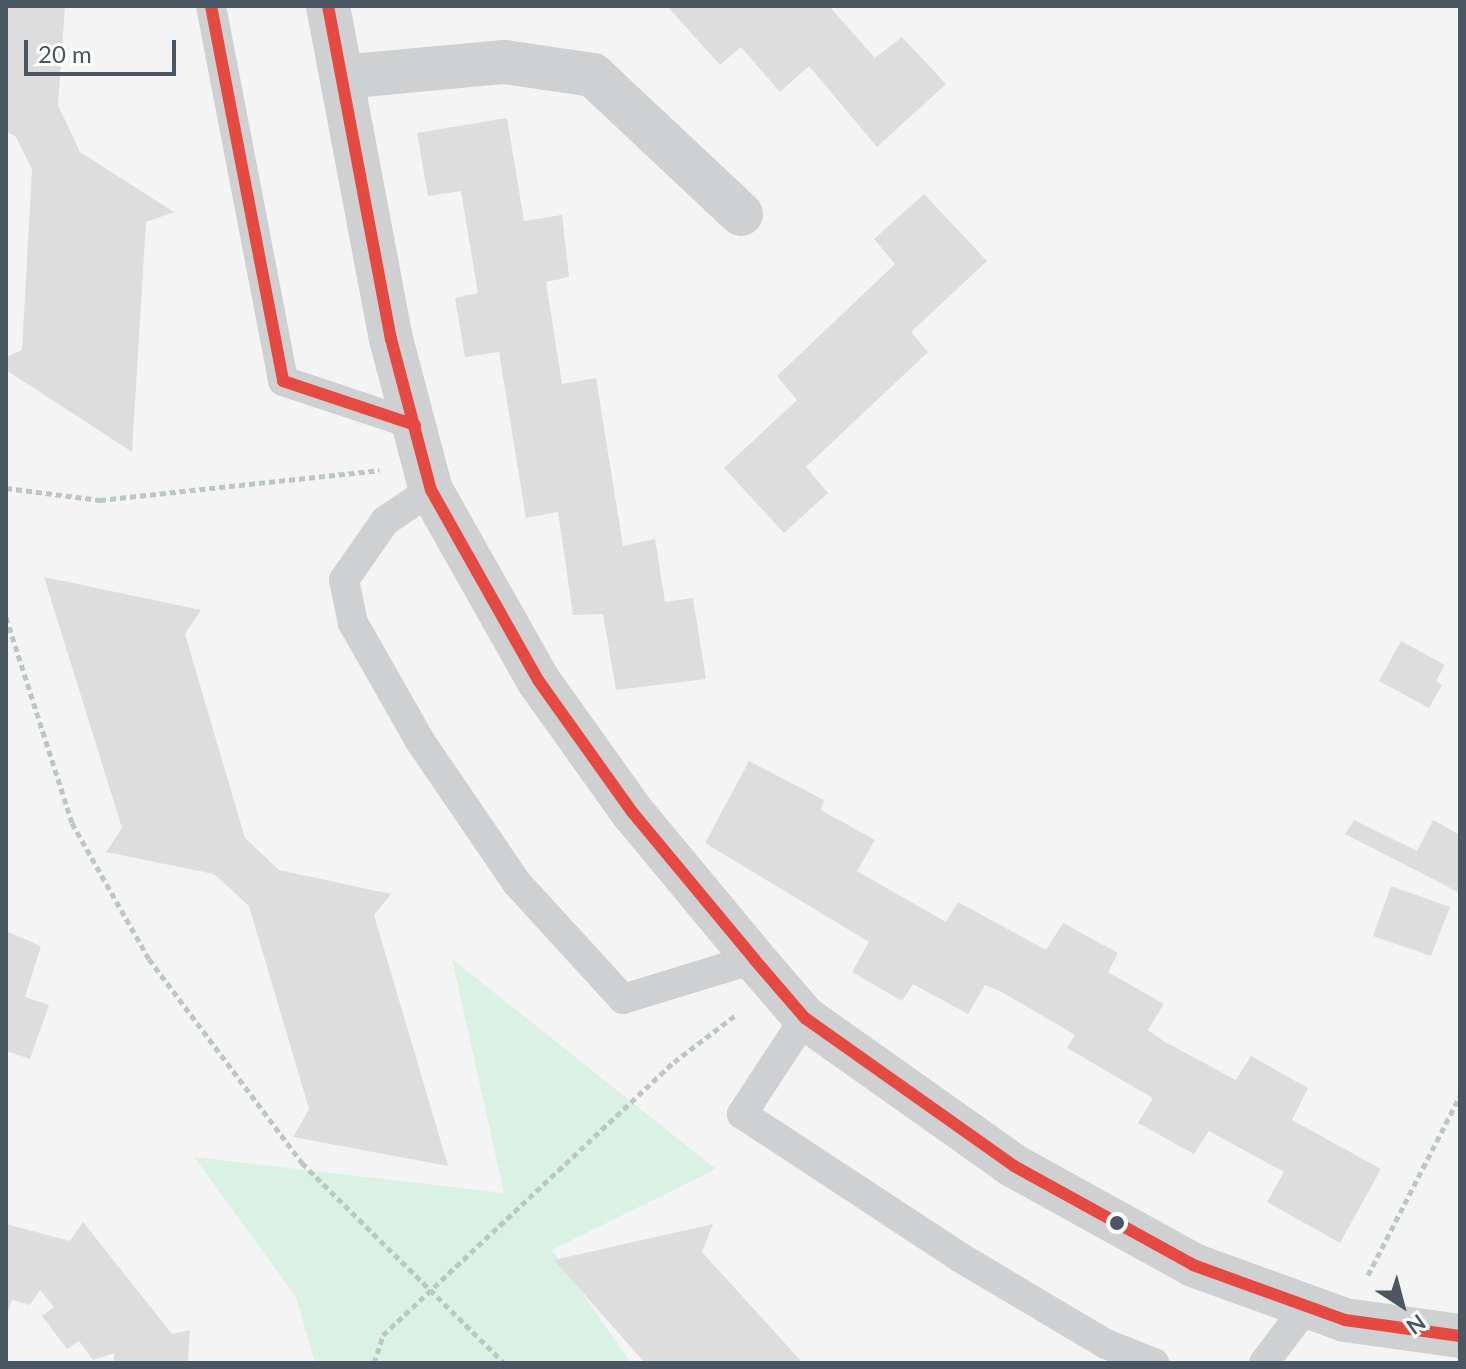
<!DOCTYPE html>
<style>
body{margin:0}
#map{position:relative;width:1466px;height:1369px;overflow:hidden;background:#f4f4f4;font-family:Lato,sans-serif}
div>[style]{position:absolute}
.green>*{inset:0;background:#d9f2e3}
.building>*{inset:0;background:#ddddde}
.path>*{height:5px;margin-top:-2.5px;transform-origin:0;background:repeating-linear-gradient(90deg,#bcc7c4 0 6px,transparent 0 10px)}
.service>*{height:30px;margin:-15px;padding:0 15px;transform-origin:15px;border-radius:15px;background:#ced0d2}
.minor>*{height:44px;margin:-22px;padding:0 22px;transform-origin:22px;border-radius:22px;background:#ced0d2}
.bus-1>*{height:12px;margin:-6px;padding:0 6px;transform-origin:6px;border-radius:6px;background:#e44a41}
.dots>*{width:22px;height:22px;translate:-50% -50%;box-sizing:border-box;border:4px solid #fff;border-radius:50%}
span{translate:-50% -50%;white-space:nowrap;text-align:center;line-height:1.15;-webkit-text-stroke:6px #fff;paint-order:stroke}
.frame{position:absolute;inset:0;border:8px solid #4a5661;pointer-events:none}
.north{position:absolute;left:1362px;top:1265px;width:80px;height:80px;-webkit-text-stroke:6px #fff;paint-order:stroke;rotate:144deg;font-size:22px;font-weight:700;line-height:32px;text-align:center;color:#4a5661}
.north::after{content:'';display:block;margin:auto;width:28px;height:36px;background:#4a5661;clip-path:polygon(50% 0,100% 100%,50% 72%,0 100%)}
.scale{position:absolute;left:24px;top:40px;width:152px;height:36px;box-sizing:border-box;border:4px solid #4a5661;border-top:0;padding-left:10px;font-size:24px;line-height:28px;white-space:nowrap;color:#4a5661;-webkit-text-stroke:6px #fff;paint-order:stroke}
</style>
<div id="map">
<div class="green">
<i style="clip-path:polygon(452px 959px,716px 1169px,552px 1250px,631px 1363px,315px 1363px,296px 1297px,194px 1157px,504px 1193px)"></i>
</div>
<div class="building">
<i style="clip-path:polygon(6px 6px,65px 6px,58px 105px,80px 152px,174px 212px,146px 222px,132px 452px,6px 370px,6px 357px,22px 350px,32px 169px,16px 137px,6px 131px)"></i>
<i style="clip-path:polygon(667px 6px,829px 6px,875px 58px,902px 37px,946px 84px,877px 147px,809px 66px,780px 92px,741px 47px,720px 65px)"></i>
<i style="clip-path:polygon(507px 118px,524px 221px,562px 215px,569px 277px,546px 282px,562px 384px,596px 378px,623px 546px,655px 539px,665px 602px,693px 598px,706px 679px,616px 690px,603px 614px,573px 615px,558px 512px,526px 518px,499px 352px,465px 357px,455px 298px,478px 293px,461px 191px,428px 196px,417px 133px)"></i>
<i style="clip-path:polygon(924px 194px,987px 261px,911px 332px,928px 352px,806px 467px,828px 493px,784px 533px,724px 468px,797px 400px,777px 376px,895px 264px,874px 239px)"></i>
<i style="clip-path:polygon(44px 577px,201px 610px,185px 634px,245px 838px,279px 870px,391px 894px,374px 915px,448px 1166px,293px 1137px,309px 1109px,249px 906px,214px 874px,106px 852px,122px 828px)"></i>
<i style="clip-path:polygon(1401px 641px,1445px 665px,1436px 681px,1442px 685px,1429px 708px,1379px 681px)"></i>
<i style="clip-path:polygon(749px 761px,824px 800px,821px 810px,875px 840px,857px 871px,946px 922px,958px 902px,1046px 950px,1063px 923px,1118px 953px,1108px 972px,1164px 1004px,1148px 1030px,1165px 1042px,1236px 1080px,1251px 1056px,1308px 1088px,1292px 1120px,1381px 1169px,1340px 1243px,1267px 1202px,1284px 1172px,1209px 1131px,1194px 1154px,1138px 1123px,1153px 1098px,1067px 1048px,1075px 1035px,1002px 992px,985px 985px,968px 1014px,913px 984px,902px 1001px,852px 972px,869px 942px,705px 843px)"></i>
<i style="clip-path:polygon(1354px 820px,1417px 851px,1433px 820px,1460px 835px,1460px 893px,1345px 834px)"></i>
<i style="clip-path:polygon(1391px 886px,1450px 907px,1431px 956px,1373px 936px)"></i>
<i style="clip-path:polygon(6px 931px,41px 946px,25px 997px,49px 1005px,30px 1059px,6px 1051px)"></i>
<i style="clip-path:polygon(83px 1222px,172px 1334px,190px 1330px,188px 1363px,113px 1363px,115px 1353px,93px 1360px,79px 1341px,67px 1349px,42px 1316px,54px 1307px,40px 1290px,30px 1305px,12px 1300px,6px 1317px,6px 1224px,70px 1241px)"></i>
<i style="clip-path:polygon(713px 1224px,702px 1252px,803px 1363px,645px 1363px,554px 1260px)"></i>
</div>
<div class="path">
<i style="left:6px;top:488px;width:95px;rotate:7.3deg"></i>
<i style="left:100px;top:500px;width:281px;rotate:-6.1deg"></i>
<i style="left:6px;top:617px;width:216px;rotate:72.2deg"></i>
<i style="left:72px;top:823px;width:156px;rotate:60.5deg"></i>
<i style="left:149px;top:959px;width:255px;rotate:53.1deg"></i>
<i style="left:302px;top:1163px;width:284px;rotate:44.7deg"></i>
<i style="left:1368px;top:1275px;width:201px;rotate:-62.8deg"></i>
<i style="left:374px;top:1363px;width:29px;rotate:-72deg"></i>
<i style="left:383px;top:1335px;width:399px;rotate:-43.2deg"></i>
<i style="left:674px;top:1062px;width:79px;rotate:-37.3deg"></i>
</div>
<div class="service">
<i style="left:211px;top:6px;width:382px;rotate:79.1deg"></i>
<i style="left:283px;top:381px;width:139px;rotate:18.4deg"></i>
<i style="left:431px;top:490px;width:55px;rotate:146deg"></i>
<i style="left:385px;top:521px;width:72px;rotate:124.8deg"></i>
<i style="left:344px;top:580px;width:44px;rotate:78.2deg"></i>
<i style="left:353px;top:623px;width:136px;rotate:60.4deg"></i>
<i style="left:420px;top:741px;width:172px;rotate:55.7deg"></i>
<i style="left:517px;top:883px;width:157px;rotate:47.6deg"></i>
<i style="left:623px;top:999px;width:137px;rotate:-17deg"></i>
<i style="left:805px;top:1018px;width:115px;rotate:123.3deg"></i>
<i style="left:742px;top:1114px;width:262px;rotate:33.3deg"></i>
<i style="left:961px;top:1258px;width:169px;rotate:30.7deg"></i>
<i style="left:1106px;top:1344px;width:52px;rotate:21.6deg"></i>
<i style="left:1264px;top:1363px;width:70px;rotate:-53.1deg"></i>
</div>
<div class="minor">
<i style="left:328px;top:6px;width:339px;rotate:79.3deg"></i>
<i style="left:391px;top:339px;width:156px;rotate:75.2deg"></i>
<i style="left:431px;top:490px;width:218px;rotate:60.6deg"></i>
<i style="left:538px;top:680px;width:163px;rotate:54.5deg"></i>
<i style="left:633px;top:813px;width:190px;rotate:50.3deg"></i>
<i style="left:754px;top:959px;width:78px;rotate:49.2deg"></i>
<i style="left:805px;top:1018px;width:256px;rotate:35.3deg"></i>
<i style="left:1014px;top:1166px;width:205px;rotate:28.9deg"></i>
<i style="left:1193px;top:1265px;width:162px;rotate:19.9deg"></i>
<i style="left:1345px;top:1320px;width:116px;rotate:7.9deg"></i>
<i style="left:342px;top:77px;width:163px;rotate:-5.3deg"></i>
<i style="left:504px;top:62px;width:90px;rotate:8.3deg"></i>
<i style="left:593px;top:75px;width:203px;rotate:43.2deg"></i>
</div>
<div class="bus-1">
<i style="left:211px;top:6px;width:382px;rotate:79.1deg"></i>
<i style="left:283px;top:381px;width:139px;rotate:18.4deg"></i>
<i style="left:328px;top:6px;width:339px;rotate:79.3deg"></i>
<i style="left:391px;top:339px;width:156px;rotate:75.2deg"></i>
<i style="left:431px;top:490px;width:218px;rotate:60.6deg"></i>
<i style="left:538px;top:680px;width:163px;rotate:54.5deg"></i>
<i style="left:633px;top:813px;width:190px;rotate:50.3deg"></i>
<i style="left:754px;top:959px;width:78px;rotate:49.2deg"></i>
<i style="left:805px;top:1018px;width:256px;rotate:35.3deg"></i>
<i style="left:1014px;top:1166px;width:205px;rotate:28.9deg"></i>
<i style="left:1193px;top:1265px;width:162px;rotate:19.9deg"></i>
<i style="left:1345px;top:1320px;width:116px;rotate:7.9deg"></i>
</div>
<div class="dots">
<i style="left:1117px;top:1223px;background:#4a5661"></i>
</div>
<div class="frame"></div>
<div class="north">N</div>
<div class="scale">20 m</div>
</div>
